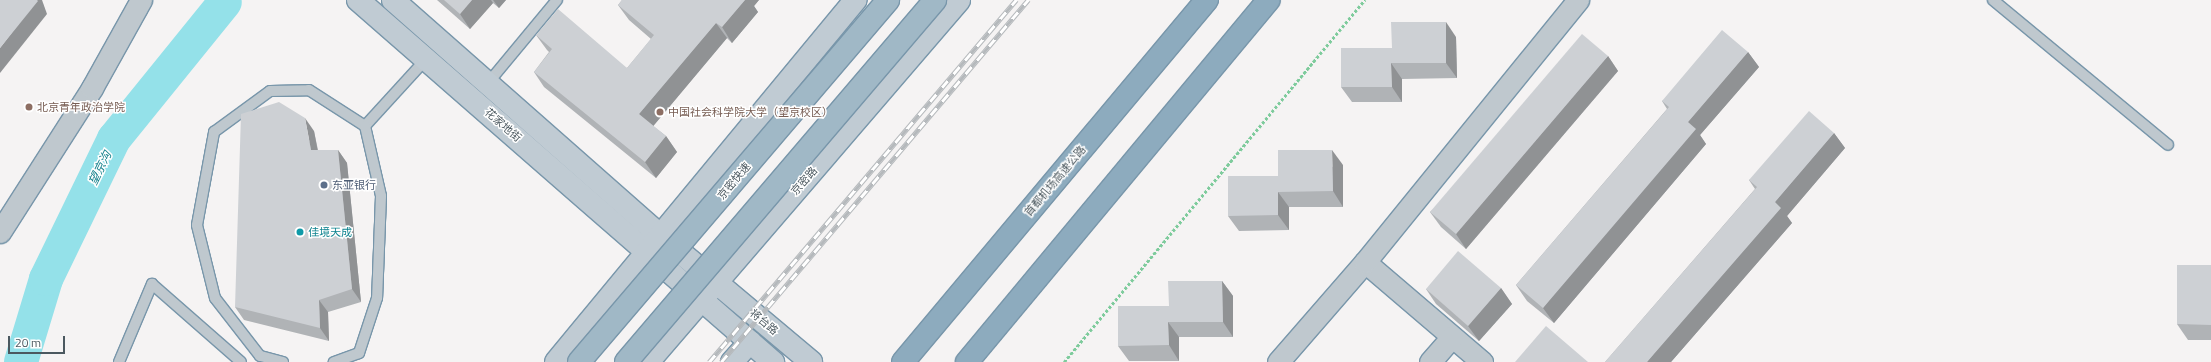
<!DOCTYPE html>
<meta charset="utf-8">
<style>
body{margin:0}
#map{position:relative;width:2211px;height:362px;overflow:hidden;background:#f5f3f3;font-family:"Titillium Web","Noto Sans SC",sans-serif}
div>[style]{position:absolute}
.river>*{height:34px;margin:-17px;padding:0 17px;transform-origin:17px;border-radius:17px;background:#94e1e9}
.path>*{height:2.5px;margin-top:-1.25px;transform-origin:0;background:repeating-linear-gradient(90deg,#7ecb9c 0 3px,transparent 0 5px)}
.roads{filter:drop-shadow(1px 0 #7896aa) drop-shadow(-1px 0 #7896aa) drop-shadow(0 1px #7896aa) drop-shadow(0 -1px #7896aa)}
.service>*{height:10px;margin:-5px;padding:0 5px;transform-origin:5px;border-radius:5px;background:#bfc8ce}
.minor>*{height:21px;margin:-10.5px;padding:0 10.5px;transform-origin:10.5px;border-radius:10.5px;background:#bfc8ce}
.secondary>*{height:22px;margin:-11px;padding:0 11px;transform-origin:11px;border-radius:11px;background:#c0cbd3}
.motorway>*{height:22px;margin:-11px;padding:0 11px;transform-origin:11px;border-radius:11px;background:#8dabbe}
.rail>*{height:4.5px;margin-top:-2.25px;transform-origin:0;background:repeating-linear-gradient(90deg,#fff 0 9px,#b5b9bc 0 18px);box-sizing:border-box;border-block:1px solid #b5b9bc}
.bridges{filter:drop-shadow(1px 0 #7896aa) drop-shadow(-1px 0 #7896aa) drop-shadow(0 1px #7896aa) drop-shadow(0 -1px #7896aa)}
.trunk-bridge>*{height:22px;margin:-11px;padding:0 11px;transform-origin:11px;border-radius:11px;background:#a0b8c6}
.wall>*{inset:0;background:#b0b3b6}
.shaded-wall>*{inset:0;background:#909294}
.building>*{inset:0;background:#cdd0d4}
.dots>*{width:11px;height:11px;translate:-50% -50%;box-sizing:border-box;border:2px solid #fff;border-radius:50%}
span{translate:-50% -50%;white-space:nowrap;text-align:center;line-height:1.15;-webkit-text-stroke:3px #fff;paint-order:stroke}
.education-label{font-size:11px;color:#785e54}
.left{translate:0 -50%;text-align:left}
.street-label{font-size:11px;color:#4b585f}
.service-label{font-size:11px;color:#4e5e75}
.culture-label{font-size:11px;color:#0d838f}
.water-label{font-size:12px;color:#13808b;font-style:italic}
.scale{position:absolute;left:8px;top:336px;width:57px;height:18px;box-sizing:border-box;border:2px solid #4b585f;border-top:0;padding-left:5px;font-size:12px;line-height:14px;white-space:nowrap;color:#4b585f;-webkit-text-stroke:3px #fff;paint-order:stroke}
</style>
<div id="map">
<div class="river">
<i style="left:21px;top:362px;width:87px;rotate:-73.2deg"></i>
<i style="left:46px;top:279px;width:156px;rotate:-64.1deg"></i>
<i style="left:114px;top:139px;width:176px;rotate:-51deg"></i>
</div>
<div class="path">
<i style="left:1064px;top:362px;width:471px;rotate:-50.3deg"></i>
</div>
<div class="roads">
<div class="service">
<i style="left:1993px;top:0;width:227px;rotate:39.6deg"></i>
<i style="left:488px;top:83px;width:108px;rotate:-50.3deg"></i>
<i style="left:365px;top:126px;width:92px;rotate:-47.6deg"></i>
<i style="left:119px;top:362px;width:85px;rotate:-67.1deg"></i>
<i style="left:152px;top:284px;width:118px;rotate:41.2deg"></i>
<i style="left:283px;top:362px;width:24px;rotate:-165deg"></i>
<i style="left:260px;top:356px;width:73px;rotate:-127.8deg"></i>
<i style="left:215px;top:298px;width:75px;rotate:-103.9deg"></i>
<i style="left:197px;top:225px;width:95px;rotate:-79.6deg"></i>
<i style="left:214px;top:132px;width:69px;rotate:-36.2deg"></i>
<i style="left:270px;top:91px;width:39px;rotate:-1deg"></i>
<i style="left:309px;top:90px;width:67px;rotate:32.7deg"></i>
<i style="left:365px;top:126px;width:72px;rotate:77.1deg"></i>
<i style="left:381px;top:196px;width:102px;rotate:92.2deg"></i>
<i style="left:377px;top:298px;width:58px;rotate:108.1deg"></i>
<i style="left:359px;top:353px;width:27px;rotate:160deg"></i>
</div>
<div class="minor">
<i style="left:0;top:232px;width:171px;rotate:-57.4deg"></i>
<i style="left:92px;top:88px;width:101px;rotate:-60.9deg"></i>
<i style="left:1365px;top:262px;width:154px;rotate:40.5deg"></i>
<i style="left:1278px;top:362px;width:133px;rotate:-49deg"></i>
<i style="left:1365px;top:262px;width:338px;rotate:-50.9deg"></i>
<i style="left:1430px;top:362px;width:33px;rotate:-49deg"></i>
</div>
<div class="secondary">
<i style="left:358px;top:0;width:551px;rotate:41.1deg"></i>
<i style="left:393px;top:0;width:357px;rotate:41.4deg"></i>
<i style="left:661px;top:236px;width:196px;rotate:40deg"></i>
<i style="left:556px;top:362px;width:470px;rotate:-50.4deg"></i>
<i style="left:648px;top:362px;width:477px;rotate:-49.3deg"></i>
<i style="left:732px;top:362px;width:27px;rotate:-48deg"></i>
</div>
<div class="motorway">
<i style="left:903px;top:362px;width:473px;rotate:-50deg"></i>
<i style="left:967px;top:362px;width:471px;rotate:-50.2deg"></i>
</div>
</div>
<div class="rail">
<i style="left:709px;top:362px;width:475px;rotate:-49.7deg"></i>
<i style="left:721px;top:362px;width:475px;rotate:-49.7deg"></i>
</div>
<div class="bridges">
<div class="trunk-bridge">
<i style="left:579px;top:362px;width:476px;rotate:-49.5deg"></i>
<i style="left:626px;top:362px;width:476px;rotate:-49.5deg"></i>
</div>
</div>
<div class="wall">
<i style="clip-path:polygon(437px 0,506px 0,499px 8px,493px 3px,470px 29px)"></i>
<i style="clip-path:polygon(622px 0,759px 0,754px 6px,758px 12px,732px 43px,727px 38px,653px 126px,666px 136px,677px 152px,656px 178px,544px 87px,534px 72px,549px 52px,547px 50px,536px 35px,627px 68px,651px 39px,629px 20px,618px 5px)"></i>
<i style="clip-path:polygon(1456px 37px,1457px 78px,1402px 79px,1402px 102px,1352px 102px,1341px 87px,1392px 48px)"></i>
<i style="clip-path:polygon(1748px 52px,1759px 67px,1700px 135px,1706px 144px,1554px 323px,1527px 301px,1516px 285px,1667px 109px,1662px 101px)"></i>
<i style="clip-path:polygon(1608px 56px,1618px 71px,1466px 249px,1441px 227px,1430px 212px)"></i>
<i style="clip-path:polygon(314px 131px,318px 150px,338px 150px,347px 163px,361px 302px,328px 312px,329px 341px,244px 320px,235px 307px)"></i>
<i style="clip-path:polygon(1834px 133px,1845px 148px,1787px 216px,1792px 223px,1671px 362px,1605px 362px,1755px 189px,1749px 180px)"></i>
<i style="clip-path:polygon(1343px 165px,1343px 207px,1289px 207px,1289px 230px,1239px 231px,1228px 216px,1278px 176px)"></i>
<i style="clip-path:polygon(2211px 265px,2211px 340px,2188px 340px,2177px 324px)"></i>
<i style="clip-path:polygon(1222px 281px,1233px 296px,1233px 337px,1179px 337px,1179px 361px,1129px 361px,1118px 346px,1169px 306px)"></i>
<i style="clip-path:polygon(1501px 288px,1512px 304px,1479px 341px,1436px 304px,1426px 289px)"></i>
</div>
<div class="shaded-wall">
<i style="clip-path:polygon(37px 0,42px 0,47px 14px,0 73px,0 48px)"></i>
<i style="clip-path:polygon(472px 0,491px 0,493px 3px,470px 29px,460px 14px)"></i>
<i style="clip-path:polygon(493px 0,506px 0,499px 8px)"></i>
<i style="clip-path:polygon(745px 0,759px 0,754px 6px,758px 12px,732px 43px,722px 27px)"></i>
<i style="clip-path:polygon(1446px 22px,1456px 37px,1457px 78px,1446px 63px)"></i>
<i style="clip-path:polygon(716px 23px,727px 38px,650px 130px,639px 114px)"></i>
<i style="clip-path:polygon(1748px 52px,1759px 67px,1700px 135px,1706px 144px,1554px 323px,1543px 308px,1688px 122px)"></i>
<i style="clip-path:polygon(1608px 56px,1618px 71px,1466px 249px,1456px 234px)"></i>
<i style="clip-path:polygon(1391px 63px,1402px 79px,1402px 102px,1392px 87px)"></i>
<i style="clip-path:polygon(305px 118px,314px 131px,320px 163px,311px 150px)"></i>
<i style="clip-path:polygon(1834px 133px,1845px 148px,1787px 216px,1792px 223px,1671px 362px,1647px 362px,1775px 202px)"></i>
<i style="clip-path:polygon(666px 136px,677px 152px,656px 178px,645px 162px)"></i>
<i style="clip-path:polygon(338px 150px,347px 163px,361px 302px,352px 289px)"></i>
<i style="clip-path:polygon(1332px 150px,1343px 165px,1343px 207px,1333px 191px)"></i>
<i style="clip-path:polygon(1278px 192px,1289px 207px,1289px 230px,1278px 215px)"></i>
<i style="clip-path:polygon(1222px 281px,1233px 296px,1233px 337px,1223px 322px)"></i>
<i style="clip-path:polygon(1501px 288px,1512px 304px,1479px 341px,1468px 326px)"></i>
<i style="clip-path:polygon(319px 300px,328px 312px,329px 341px,320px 328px)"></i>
<i style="clip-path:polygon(1168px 322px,1179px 337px,1179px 361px,1169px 345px)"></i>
</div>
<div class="building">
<i style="clip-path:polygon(0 0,37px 0,38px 1px,0 48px)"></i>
<i style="clip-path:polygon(444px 0,472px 0,460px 14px)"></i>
<i style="clip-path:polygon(622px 0,745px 0,722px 27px,716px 23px,639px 114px,666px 136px,645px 162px,534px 72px,552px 49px,536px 35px,558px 9px,627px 68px,654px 35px,618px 5px)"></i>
<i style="clip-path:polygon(1391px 22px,1446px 22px,1446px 63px,1391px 63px,1392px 87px,1341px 87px,1341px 48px,1392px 48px)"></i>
<i style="clip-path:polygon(1722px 30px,1748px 52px,1688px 122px,1696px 129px,1543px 308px,1516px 285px,1669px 107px,1662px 101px)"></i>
<i style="clip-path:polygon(1582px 34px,1608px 56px,1456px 234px,1430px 212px)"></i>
<i style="clip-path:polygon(279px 102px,305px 118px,311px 150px,338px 150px,352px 289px,319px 300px,320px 328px,235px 307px,241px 114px)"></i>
<i style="clip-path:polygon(1809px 111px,1834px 133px,1775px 202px,1781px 208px,1647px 362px,1605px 362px,1757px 187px,1749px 180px)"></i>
<i style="clip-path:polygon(1278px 150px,1332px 150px,1333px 191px,1278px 192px,1278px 215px,1228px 216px,1228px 176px,1278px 176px)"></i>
<i style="clip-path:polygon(1458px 251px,1501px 288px,1468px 326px,1426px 289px)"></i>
<i style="clip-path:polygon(2177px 265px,2211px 265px,2211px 325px,2177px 324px)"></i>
<i style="clip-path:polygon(1168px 281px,1222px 281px,1223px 322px,1168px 322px,1169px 345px,1118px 346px,1118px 306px,1169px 306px)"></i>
<i style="clip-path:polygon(1546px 326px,1588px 362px,1515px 362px)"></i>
</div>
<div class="dots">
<i style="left:29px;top:107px;background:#8d6e63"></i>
<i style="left:660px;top:112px;background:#8d6e63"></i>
<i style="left:324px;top:185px;background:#5c6f8a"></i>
<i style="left:300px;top:232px;background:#0f9aa8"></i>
</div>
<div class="education-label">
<span class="left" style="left:37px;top:107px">北京青年政治学院</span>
<span class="left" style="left:668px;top:112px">中国社会科学院大学（望京校区）</span>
</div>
<div class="street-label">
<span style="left:503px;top:125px;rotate:41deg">花家地街</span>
<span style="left:734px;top:181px;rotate:-50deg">京密快速</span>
<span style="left:804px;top:181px;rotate:-49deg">京密路</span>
<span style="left:1055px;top:181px;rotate:-50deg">首都机场高速公路</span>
<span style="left:764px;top:322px;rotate:40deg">将台路</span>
</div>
<div class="service-label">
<span class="left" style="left:332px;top:185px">东亚银行</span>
</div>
<div class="culture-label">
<span class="left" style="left:308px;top:232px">佳境天成</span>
</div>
<div class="water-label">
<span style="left:100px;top:168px;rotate:-64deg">望京沟</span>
</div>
<div class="scale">20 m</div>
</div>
